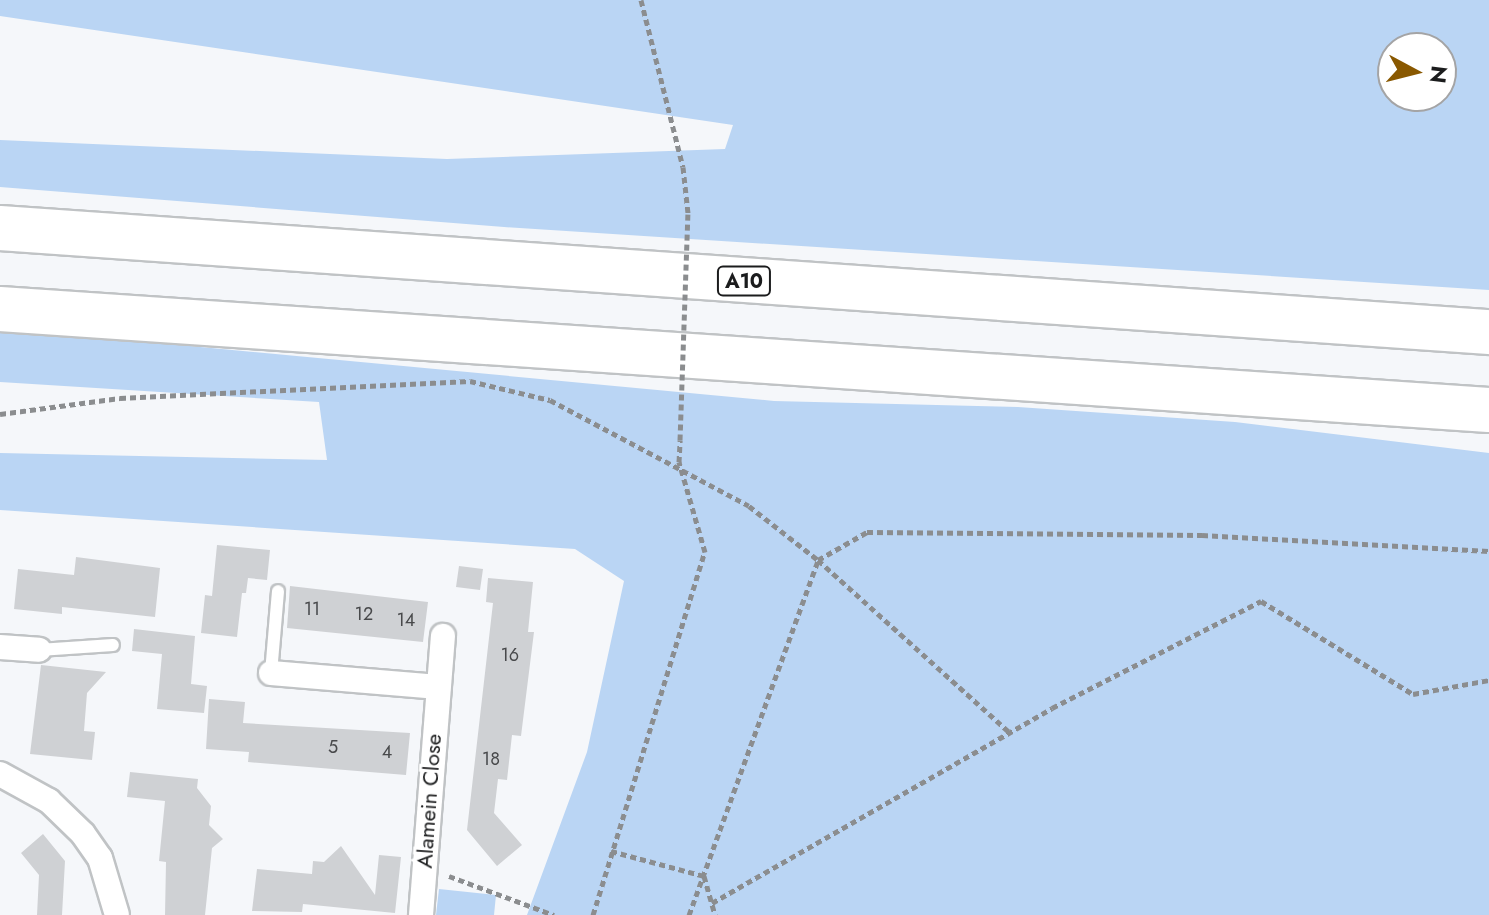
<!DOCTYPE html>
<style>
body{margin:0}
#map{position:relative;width:1489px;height:915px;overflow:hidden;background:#f5f7fa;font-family:Jost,sans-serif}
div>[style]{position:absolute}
.green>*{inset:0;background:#bad5f4}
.building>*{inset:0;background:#cfd1d4}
.path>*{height:5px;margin-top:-2.5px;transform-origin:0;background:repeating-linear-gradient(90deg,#8b8d8f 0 6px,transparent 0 10px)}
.roads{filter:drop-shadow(2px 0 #c0c3c5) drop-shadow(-2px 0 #c0c3c5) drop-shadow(0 2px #c0c3c5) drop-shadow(0 -2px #c0c3c5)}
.lane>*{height:12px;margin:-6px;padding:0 6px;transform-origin:6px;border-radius:6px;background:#fff}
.street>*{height:24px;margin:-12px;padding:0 12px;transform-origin:12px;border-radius:12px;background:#fff}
.highway>*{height:44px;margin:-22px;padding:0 22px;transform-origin:22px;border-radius:22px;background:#fff}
.path-bridge>*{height:5px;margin-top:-2.5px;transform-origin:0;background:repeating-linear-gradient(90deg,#8b8d8f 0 6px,transparent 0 10px)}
span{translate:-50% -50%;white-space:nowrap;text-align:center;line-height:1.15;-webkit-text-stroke:6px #fff;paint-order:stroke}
.number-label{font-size:18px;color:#48494b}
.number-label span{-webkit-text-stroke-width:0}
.shield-label span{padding:2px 6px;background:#fff;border:2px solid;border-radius:6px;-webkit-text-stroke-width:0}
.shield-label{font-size:20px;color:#1b1c1d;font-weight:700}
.street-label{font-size:22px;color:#1b1c1d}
.north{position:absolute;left:1377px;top:32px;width:80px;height:80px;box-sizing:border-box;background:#fff;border:2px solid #a4a4a5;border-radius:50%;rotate:97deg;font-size:22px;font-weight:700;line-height:32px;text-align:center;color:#1b1c1d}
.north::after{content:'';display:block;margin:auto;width:28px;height:36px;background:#895800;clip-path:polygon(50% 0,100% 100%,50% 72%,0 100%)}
</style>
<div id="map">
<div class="green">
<i style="clip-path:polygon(evenodd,0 0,1489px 0,1489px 290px,504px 227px,0 187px,0 140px,447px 159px,725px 149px,733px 125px,0 16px,0 0,1393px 48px,1441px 48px,1441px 96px,1393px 96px,1393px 48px)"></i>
<i style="clip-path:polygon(0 328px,774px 401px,1018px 407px,1235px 422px,1489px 453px,1489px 915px,527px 915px,587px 752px,624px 581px,575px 549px,0 510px,0 453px,327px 460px,319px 402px,0 382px)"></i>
<i style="clip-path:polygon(439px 889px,496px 895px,494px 915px,436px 915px)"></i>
</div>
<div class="building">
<i style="clip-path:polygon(217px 545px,270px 550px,267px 580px,248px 578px,246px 593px,242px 593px,237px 637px,201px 633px,205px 595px,212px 596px)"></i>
<i style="clip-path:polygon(76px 557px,160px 568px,155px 617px,62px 607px,62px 614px,14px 609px,18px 569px,74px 575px)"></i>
<i style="clip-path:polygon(459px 566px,483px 569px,480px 590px,456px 587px)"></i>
<i style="clip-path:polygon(488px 578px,533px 582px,528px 632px,534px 632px,521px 736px,512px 735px,507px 780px,498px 779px,494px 813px,522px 845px,497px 866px,467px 830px,493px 603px,486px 602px)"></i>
<i style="clip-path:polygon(290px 586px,428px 602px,423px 642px,287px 628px)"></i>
<i style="clip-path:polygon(134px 629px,195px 636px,191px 684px,207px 686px,204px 713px,157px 709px,162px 654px,132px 651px)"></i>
<i style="clip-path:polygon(41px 665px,106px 672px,87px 693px,84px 731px,95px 732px,92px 760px,30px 754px)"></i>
<i style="clip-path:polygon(209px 699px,245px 702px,243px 723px,410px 733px,406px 775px,248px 762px,249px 752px,206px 749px)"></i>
<i style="clip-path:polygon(130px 772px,198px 779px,197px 788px,211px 806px,209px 825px,223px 839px,212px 848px,205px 915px,165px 915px,166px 862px,159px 861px,165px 801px,127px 797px)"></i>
<i style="clip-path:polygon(43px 834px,65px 861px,62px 915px,37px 915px,39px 875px,21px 853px)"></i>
<i style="clip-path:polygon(341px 846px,375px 895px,379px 855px,401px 857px,395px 913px,303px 904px,302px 912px,252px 911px,257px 869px,312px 874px,313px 861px,324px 862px)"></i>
</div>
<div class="path">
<i style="left:641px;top:0;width:172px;rotate:75.9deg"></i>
<i style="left:683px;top:167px;width:46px;rotate:83.8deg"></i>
<i style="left:0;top:414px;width:121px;rotate:-7.6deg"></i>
<i style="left:120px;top:398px;width:350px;rotate:-2.8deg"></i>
<i style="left:470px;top:381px;width:82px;rotate:13.4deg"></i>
<i style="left:550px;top:400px;width:225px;rotate:28deg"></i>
<i style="left:749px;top:506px;width:88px;rotate:38deg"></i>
<i style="left:818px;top:560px;width:257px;rotate:42deg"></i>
<i style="left:611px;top:851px;width:96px;rotate:15deg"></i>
<i style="left:704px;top:876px;width:41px;rotate:74.2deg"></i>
<i style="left:449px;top:876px;width:112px;rotate:20.4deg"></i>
<i style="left:712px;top:903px;width:392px;rotate:-29.8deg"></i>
<i style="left:1052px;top:708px;width:235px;rotate:-27.1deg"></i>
<i style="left:1261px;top:601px;width:178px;rotate:31.5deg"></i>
<i style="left:1413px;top:694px;width:77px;rotate:-10.4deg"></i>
<i style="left:593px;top:915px;width:380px;rotate:-72.9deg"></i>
<i style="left:705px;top:552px;width:94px;rotate:-106.1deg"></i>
<i style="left:679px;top:462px;width:22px;rotate:-87deg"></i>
<i style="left:689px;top:915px;width:378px;rotate:-70deg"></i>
<i style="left:818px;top:560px;width:56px;rotate:-29.7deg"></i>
<i style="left:867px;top:532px;width:335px;rotate:0.5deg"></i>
<i style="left:1202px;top:535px;width:287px;rotate:3.2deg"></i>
</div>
<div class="roads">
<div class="lane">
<i style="left:39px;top:650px;width:74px;rotate:-3.9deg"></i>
<i style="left:271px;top:673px;width:82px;rotate:-85.1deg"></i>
</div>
<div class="street">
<i style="left:0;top:647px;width:39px;rotate:4deg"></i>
<i style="left:271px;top:673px;width:168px;rotate:4.8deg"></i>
<i style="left:0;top:774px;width:56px;rotate:28.9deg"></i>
<i style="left:49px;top:801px;width:47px;rotate:44.1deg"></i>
<i style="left:83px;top:834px;width:29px;rotate:55deg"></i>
<i style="left:100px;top:858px;width:59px;rotate:73.4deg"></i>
<i style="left:421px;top:915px;width:280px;rotate:-85.5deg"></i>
</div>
<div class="highway">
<i style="left:0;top:228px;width:1493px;rotate:4deg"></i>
<i style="left:0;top:309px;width:1492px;rotate:3.88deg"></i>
</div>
</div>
<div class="path-bridge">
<i style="left:680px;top:440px;width:227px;rotate:-88deg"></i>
</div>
<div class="number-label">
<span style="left:312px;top:609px">11</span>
<span style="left:364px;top:614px">12</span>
<span style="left:406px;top:620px">14</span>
<span style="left:510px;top:655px">16</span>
<span style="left:333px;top:747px">5</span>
<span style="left:387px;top:752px">4</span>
<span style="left:491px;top:759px">18</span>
</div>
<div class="shield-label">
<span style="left:744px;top:281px">A10</span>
</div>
<div class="street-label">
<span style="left:429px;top:801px;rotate:-86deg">Alamein Close</span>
</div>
<div class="north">N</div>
</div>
